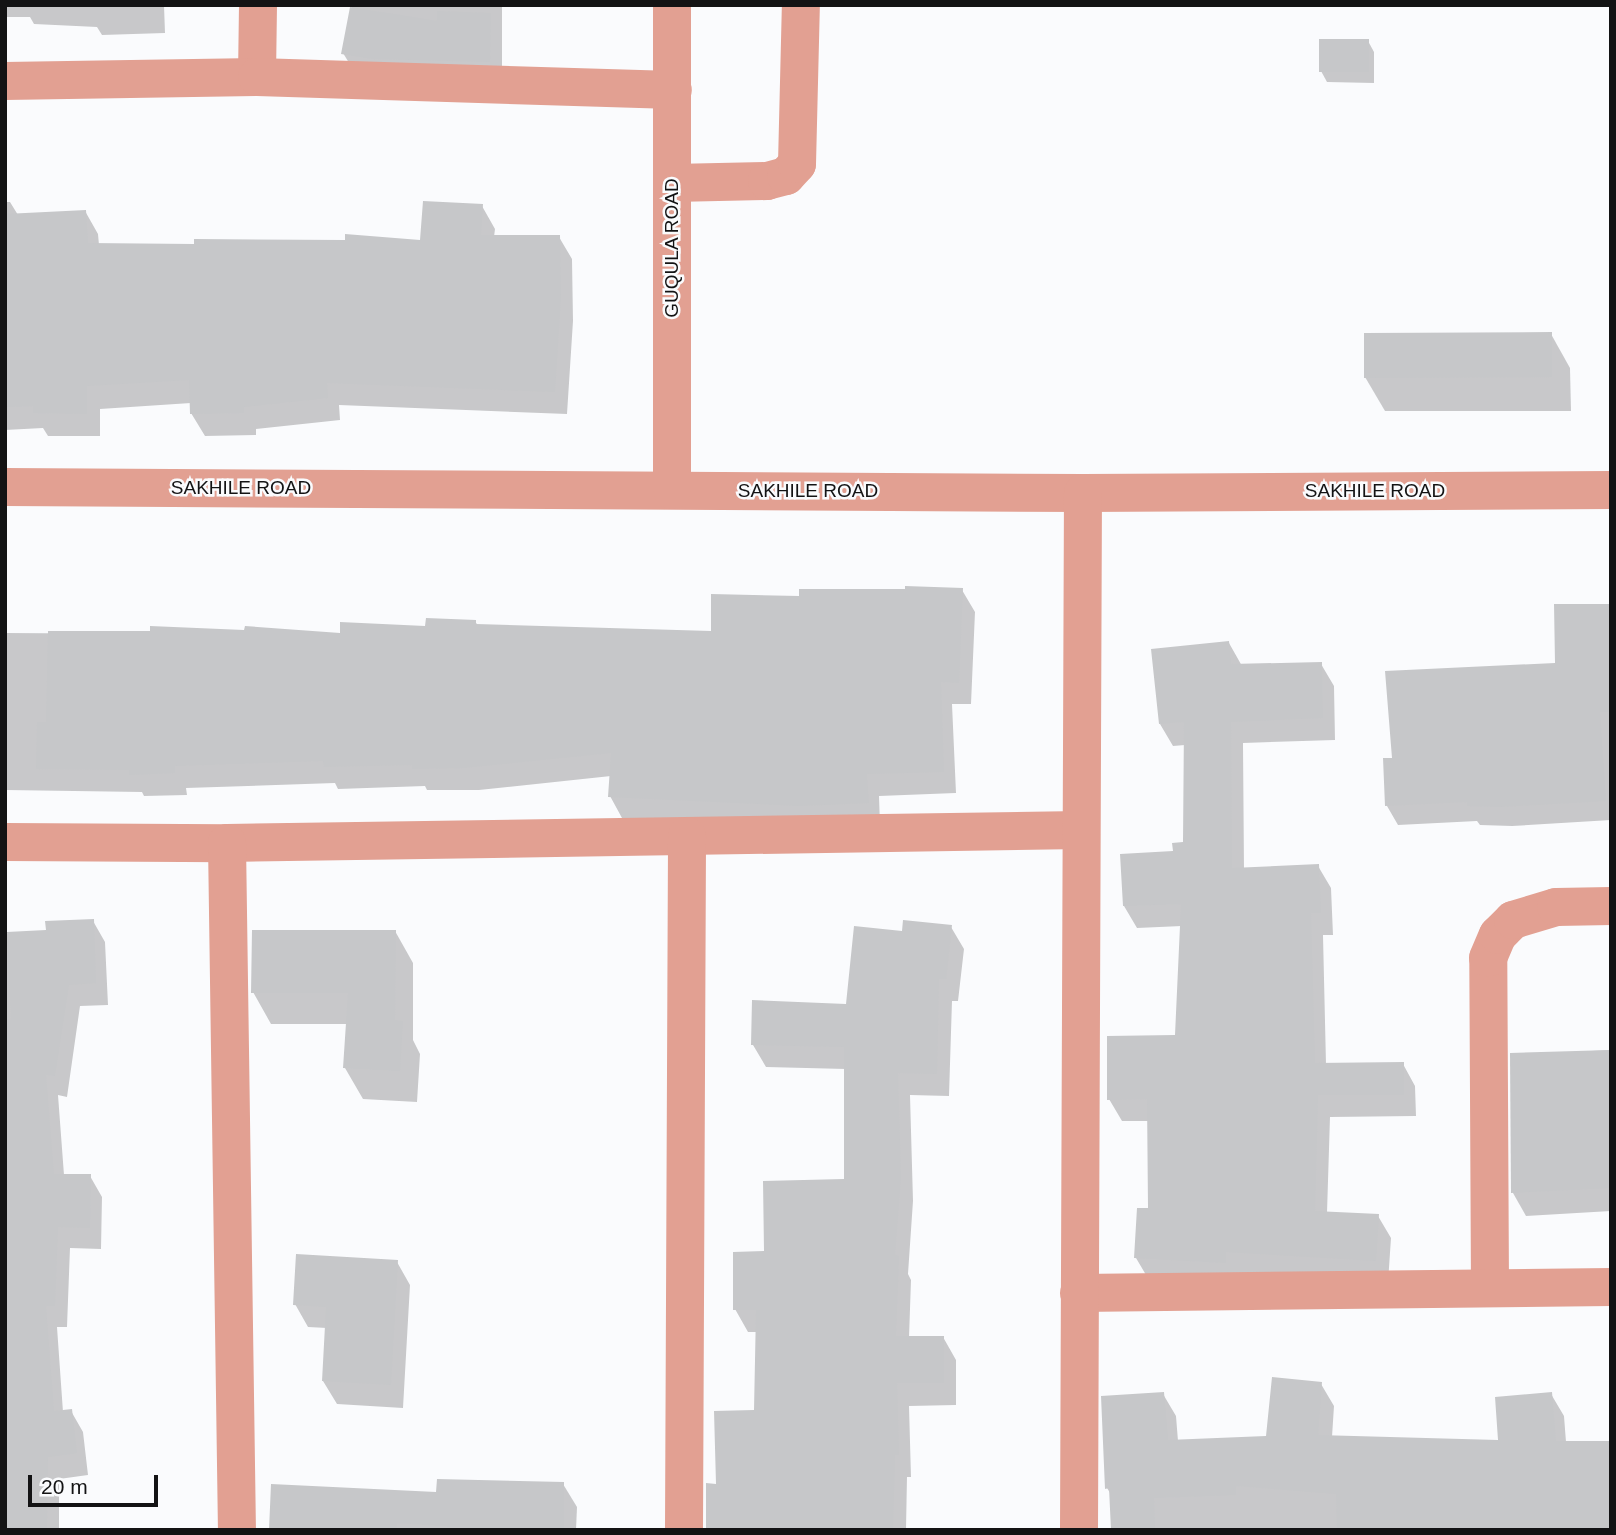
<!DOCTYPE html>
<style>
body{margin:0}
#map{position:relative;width:1616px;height:1535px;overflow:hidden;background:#fafbfd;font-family:Arial,sans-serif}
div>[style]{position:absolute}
.shadow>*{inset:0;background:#0003}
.building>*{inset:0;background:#c6c7c9}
.minor>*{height:38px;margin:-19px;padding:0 19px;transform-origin:19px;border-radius:19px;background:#e2a092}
span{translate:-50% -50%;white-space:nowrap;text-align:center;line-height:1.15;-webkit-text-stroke:5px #fafbfd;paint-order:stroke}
.street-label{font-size:19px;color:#131314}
.frame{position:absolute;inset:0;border:7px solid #131314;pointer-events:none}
.scale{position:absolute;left:28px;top:1475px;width:130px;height:32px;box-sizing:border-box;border:4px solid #131314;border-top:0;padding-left:9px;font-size:21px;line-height:24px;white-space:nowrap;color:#131314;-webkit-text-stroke:5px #fafbfd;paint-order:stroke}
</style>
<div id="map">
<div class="shadow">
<i style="clip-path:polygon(5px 5px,164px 5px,165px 33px,102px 35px,97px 27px,34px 24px,30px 17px,5px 17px)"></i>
<i style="clip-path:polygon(352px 5px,502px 5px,502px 85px,357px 76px,343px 53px)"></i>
<i style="clip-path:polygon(1368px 41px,1374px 52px,1374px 83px,1327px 82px,1321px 71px)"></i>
<i style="clip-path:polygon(5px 202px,10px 202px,18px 215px,85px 211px,98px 234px,99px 245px,422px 242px,482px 206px,495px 229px,494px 237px,559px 237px,572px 259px,573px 321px,567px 414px,339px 405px,340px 420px,256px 429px,256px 435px,205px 436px,191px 413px,191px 403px,100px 409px,100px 436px,48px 436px,43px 428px,5px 430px)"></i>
<i style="clip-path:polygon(1551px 334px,1570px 368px,1571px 411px,1385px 411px,1365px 377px)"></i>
<i style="clip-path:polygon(962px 590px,975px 612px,971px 704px,952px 704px,956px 793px,879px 796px,880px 825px,622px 818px,610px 796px,611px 776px,479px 790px,427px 790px,425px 786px,338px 789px,335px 783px,186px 788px,187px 795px,144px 796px,142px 792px,5px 790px,5px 633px,341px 635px,475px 621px,478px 626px,712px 633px,801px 597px)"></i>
<i style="clip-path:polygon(1611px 605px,1611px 820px,1512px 826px,1480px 825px,1477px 821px,1398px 825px,1387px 806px,1394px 760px,1557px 664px)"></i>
<i style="clip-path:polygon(1229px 643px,1242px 666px,1321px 664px,1334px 686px,1335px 740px,1243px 743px,1244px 869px,1318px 866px,1331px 888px,1333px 935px,1323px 935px,1326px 1064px,1403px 1064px,1415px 1086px,1416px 1116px,1330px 1117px,1327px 1213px,1378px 1216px,1391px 1238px,1388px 1283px,1149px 1280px,1136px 1258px,1150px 1210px,1149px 1121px,1122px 1121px,1109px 1099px,1177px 1037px,1182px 926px,1137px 928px,1124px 906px,1184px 844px,1185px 745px,1173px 746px,1160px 724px)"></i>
<i style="clip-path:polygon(93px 921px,105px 942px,108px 1005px,80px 1006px,67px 1097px,58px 1095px,64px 1175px,90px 1176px,102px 1197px,101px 1249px,70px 1248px,67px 1327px,57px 1327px,63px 1412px,71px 1411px,83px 1432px,88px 1475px,59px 1479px,59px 1530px,5px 1530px,5px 934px,48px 932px)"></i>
<i style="clip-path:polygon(951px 927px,964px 949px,958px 1001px,952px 1001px,949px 1096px,910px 1095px,913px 1201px,908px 1274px,911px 1280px,909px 1338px,943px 1337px,956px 1360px,956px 1405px,909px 1406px,911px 1477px,907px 1477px,906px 1530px,706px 1530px,708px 1485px,718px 1486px,756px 1412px,757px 1332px,748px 1332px,735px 1309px,846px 1181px,846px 1069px,766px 1067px,753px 1045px,848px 1005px,904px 933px)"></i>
<i style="clip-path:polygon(395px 931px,413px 963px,413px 1040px,420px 1054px,417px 1102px,363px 1099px,345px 1068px,347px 1024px,271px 1024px,253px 992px)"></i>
<i style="clip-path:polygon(1611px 1050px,1611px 1211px,1526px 1216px,1513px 1193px,1512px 1055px)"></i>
<i style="clip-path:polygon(397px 1262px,410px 1285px,403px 1408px,337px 1404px,323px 1381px,327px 1328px,308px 1327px,295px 1304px)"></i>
<i style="clip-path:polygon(1321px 1384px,1334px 1406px,1332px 1437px,1500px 1442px,1551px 1394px,1564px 1416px,1566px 1442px,1611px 1530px,1113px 1530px,1112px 1496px,1107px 1488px,1163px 1394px,1176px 1416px,1178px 1441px,1268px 1438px)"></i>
<i style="clip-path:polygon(563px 1484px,577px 1507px,576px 1530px,270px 1530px,438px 1493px)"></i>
</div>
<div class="building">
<i style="clip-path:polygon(350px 7px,437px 21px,437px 11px,491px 13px,490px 62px,373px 59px,341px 54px)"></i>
<i style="clip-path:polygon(1319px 39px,1369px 39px,1369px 72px,1319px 72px)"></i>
<i style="clip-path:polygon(423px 201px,483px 204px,481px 235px,560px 235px,561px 297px,555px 392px,327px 383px,328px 398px,244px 407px,244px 413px,190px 414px,189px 380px,87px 386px,87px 414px,33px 413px,33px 406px,5px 407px,5px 214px,86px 210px,88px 243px,194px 244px,194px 239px,345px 240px,345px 234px,420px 240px)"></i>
<i style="clip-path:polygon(1552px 332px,1552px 377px,1364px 378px,1364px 333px)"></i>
<i style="clip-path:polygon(905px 586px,963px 588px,959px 683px,941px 682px,944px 772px,867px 774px,869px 803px,799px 806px,608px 797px,611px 753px,465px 768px,412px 769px,412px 765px,324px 767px,323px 761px,175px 766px,175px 773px,129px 775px,129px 770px,36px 769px,37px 722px,46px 722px,48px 631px,150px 631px,150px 626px,244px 630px,245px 626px,340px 633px,340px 622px,425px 626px,426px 618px,476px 620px,476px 624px,711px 631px,711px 594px,799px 596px,799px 589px,905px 589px)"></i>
<i style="clip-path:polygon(1554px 604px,1611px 604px,1611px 712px,1600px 712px,1606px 801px,1500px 807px,1467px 806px,1467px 802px,1385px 806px,1383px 758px,1392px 758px,1385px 671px,1555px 663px)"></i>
<i style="clip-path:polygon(1229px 641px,1231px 664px,1322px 662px,1323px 718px,1231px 722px,1232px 868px,1319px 864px,1321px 913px,1311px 913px,1315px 1063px,1404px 1062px,1404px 1095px,1318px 1095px,1315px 1211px,1379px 1214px,1376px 1261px,1226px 1252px,1226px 1263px,1134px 1258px,1137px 1208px,1148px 1208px,1147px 1099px,1107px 1100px,1107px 1036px,1175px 1035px,1181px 904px,1123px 906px,1120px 854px,1173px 851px,1172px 843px,1183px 842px,1184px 722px,1159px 724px,1151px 649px)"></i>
<i style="clip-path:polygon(94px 919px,96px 983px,69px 985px,55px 1076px,46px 1075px,54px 1174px,91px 1174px,90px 1228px,58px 1227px,55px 1306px,46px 1306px,54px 1411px,72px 1409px,77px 1453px,48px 1457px,47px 1530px,5px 1530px,5px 1019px,11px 1020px,7px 932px,46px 930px,45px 921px)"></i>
<i style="clip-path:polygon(903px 920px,952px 925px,946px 979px,939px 979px,937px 1074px,898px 1073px,901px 1177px,895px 1255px,899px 1256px,896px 1336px,944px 1336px,944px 1383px,897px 1383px,899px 1455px,895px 1455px,893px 1530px,706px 1530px,706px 1483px,716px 1484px,714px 1411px,754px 1410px,756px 1310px,733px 1310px,733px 1252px,764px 1251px,763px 1181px,844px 1179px,844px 1047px,751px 1045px,752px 1000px,846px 1004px,854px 926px,902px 931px)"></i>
<i style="clip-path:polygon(252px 930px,396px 930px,395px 1020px,403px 1021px,400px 1071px,343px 1068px,348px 993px,251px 993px)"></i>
<i style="clip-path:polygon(1611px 1050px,1611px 1188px,1511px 1193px,1510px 1053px)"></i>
<i style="clip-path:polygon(296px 1254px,398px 1260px,391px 1385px,322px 1381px,326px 1307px,293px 1305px)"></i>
<i style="clip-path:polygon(1272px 1377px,1322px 1382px,1318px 1435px,1498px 1440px,1495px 1397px,1552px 1392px,1556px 1441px,1611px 1441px,1611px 1530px,1337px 1530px,1336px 1494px,1236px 1486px,1236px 1495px,1154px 1498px,1155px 1530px,1111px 1530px,1109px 1488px,1105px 1489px,1101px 1396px,1164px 1392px,1168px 1440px,1266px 1436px)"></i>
<i style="clip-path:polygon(437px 1479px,564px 1482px,564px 1530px,497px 1530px,397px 1523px,396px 1530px,269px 1530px,271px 1484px,436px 1492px)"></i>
</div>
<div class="minor">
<i style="left:257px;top:77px;width:72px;rotate:-89.2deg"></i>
<i style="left:5px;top:81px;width:252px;rotate:-0.9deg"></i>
<i style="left:257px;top:77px;width:416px;rotate:1.8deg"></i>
<i style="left:673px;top:183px;width:94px;rotate:-1.2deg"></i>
<i style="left:767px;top:181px;width:20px;rotate:-15deg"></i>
<i style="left:786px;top:176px;width:16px;rotate:-47deg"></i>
<i style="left:797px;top:164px;width:159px;rotate:-88.6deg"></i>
<i style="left:5px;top:487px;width:1078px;rotate:0.32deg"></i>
<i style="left:1083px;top:493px;width:528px;rotate:-0.33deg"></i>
<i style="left:672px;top:490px;width:485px;rotate:-90deg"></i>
<i style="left:5px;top:842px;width:222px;rotate:0.3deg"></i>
<i style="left:227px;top:843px;width:854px;rotate:-0.87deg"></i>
<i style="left:227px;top:843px;width:687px;rotate:89.17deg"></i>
<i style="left:1490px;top:1286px;width:328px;rotate:-90.3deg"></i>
<i style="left:1488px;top:958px;width:25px;rotate:-67deg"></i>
<i style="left:1498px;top:935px;width:21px;rotate:-45deg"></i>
<i style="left:1513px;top:920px;width:45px;rotate:-16.8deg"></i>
<i style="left:1556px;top:907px;width:55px;rotate:-1deg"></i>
<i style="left:1079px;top:1293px;width:532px;rotate:-0.65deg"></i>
<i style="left:684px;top:1530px;width:694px;rotate:-89.75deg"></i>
<i style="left:1079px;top:1530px;width:1037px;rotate:-89.78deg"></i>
</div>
<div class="street-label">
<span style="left:672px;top:248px;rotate:-90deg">GUQULA ROAD</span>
<span style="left:241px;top:488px">SAKHILE ROAD</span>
<span style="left:808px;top:491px">SAKHILE ROAD</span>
<span style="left:1375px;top:491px">SAKHILE ROAD</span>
</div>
<div class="frame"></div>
<div class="scale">20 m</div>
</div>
